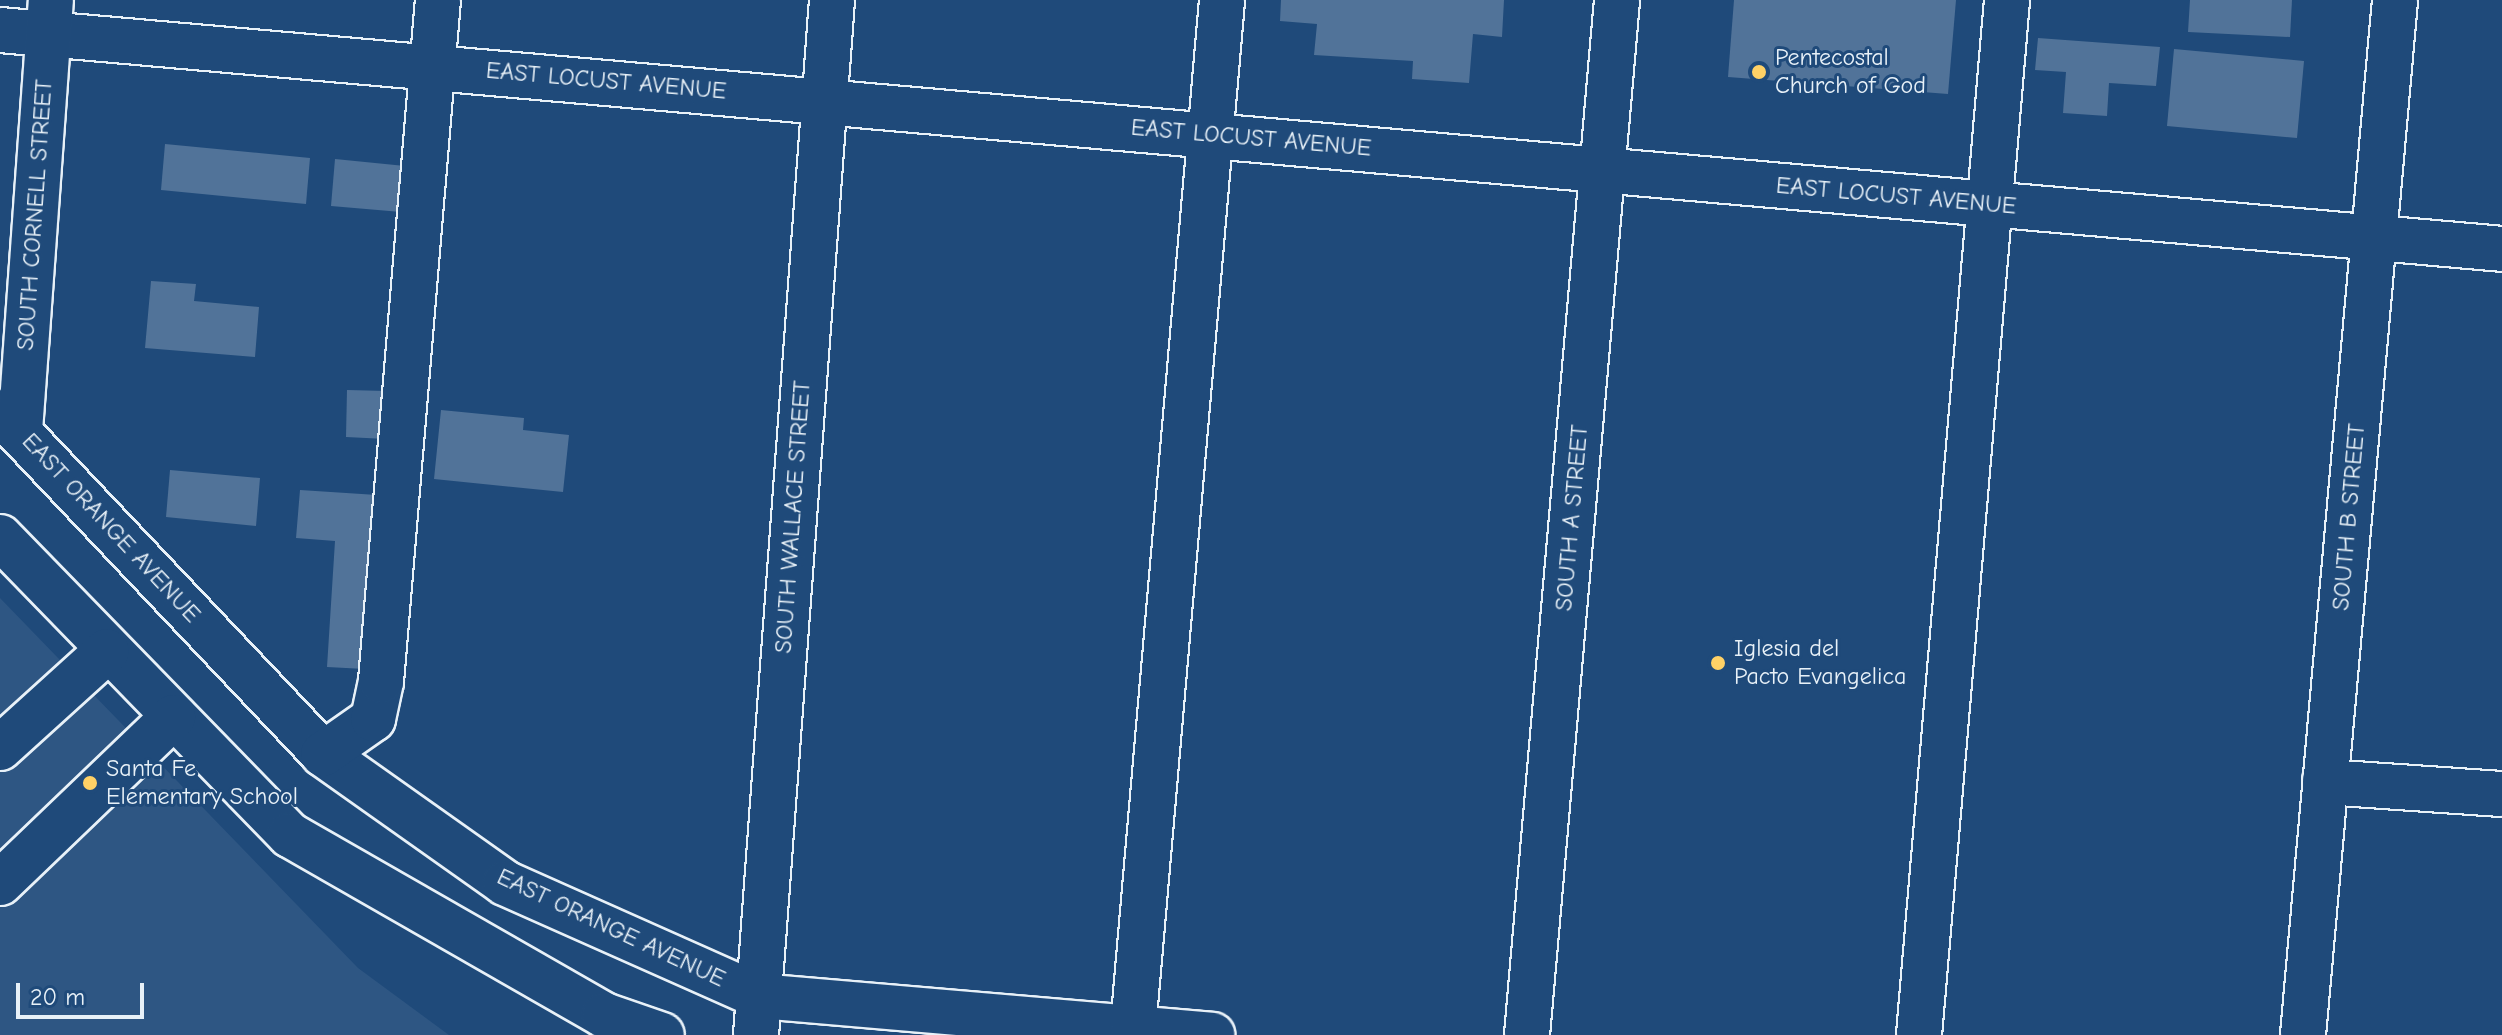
<!DOCTYPE html>
<style>
body{margin:0}
#map{position:relative;width:2502px;height:1035px;overflow:hidden;background:#1f4a7a;font-family:"Comic Neue",sans-serif}
div>[style]{position:absolute}
.built>*{inset:0;background:#2e5683}
.building>*{inset:0;background:#517399}
.roads{filter:drop-shadow(2px 0 #e8f1f8) drop-shadow(-2px 0 #e8f1f8) drop-shadow(0 2px #e8f1f8) drop-shadow(0 -2px #e8f1f8)}
.minor>*{height:44px;margin:-22px;padding:0 22px;transform-origin:22px;border-radius:22px;background:#1f4a7a}
.dots>*{width:22px;height:22px;translate:-50% -50%;box-sizing:border-box;border:4px solid #1f4a7a;border-radius:50%}
span{translate:-50% -50%;white-space:nowrap;text-align:center;line-height:1.15;-webkit-text-stroke:6px #1f4a7a;paint-order:stroke}
.poi-label{font-size:24px;color:#e8f1f8}
.left{translate:0 -50%;text-align:left}
.street-label{font-size:24px;color:#e8f1f8}
.scale{position:absolute;left:16px;top:983px;width:128px;height:36px;box-sizing:border-box;border:4px solid #e8f1f8;border-top:0;padding-left:10px;font-size:24px;line-height:28px;white-space:nowrap;color:#e8f1f8;-webkit-text-stroke:6px #1f4a7a;paint-order:stroke}
</style>
<div id="map">
<div class="built">
<i style="clip-path:polygon(0 598px,358px 968px,449px 1035px,0 1035px)"></i>
</div>
<div class="building">
<i style="clip-path:polygon(1281px 0,1504px 0,1502px 37px,1473px 34px,1469px 83px,1412px 79px,1413px 61px,1314px 55px,1317px 24px,1280px 21px)"></i>
<i style="clip-path:polygon(1734px 0,1956px 0,1948px 94px,1728px 77px)"></i>
<i style="clip-path:polygon(2190px 0,2292px 0,2290px 37px,2188px 32px)"></i>
<i style="clip-path:polygon(2038px 38px,2160px 47px,2156px 86px,2109px 83px,2107px 116px,2063px 113px,2066px 72px,2035px 70px)"></i>
<i style="clip-path:polygon(2174px 49px,2304px 61px,2297px 138px,2167px 126px)"></i>
<i style="clip-path:polygon(165px 144px,310px 158px,306px 204px,161px 190px)"></i>
<i style="clip-path:polygon(335px 159px,405px 166px,401px 212px,331px 206px)"></i>
<i style="clip-path:polygon(151px 281px,196px 284px,194px 301px,259px 307px,255px 357px,145px 348px)"></i>
<i style="clip-path:polygon(347px 390px,387px 391px,386px 439px,346px 437px)"></i>
<i style="clip-path:polygon(441px 410px,524px 418px,523px 430px,569px 435px,563px 492px,434px 479px)"></i>
<i style="clip-path:polygon(170px 470px,260px 478px,256px 526px,166px 517px)"></i>
<i style="clip-path:polygon(300px 490px,377px 495px,365px 669px,327px 667px,335px 541px,296px 538px)"></i>
</div>
<div class="roads">
<div class="minor">
<i style="left:0;top:30px;width:2512px;rotate:5deg"></i>
<i style="left:0;top:412px;width:470px;rotate:46.6deg"></i>
<i style="left:323px;top:754px;width:223px;rotate:35.3deg"></i>
<i style="left:505px;top:883px;width:278px;rotate:24deg"></i>
<i style="left:759px;top:996px;width:455px;rotate:4.9deg"></i>
<i style="left:20px;top:431px;width:432px;rotate:-85.9deg"></i>
<i style="left:0;top:537px;width:416px;rotate:45.8deg"></i>
<i style="left:290px;top:835px;width:362px;rotate:29.8deg"></i>
<i style="left:604px;top:1015px;width:61px;rotate:19deg"></i>
<i style="left:0;top:748px;width:144px;rotate:-42.2deg"></i>
<i style="left:323px;top:754px;width:61px;rotate:-35deg"></i>
<i style="left:373px;top:719px;width:39px;rotate:-78deg"></i>
<i style="left:381px;top:681px;width:683px;rotate:-85.22deg"></i>
<i style="left:2325px;top:782px;width:177px;rotate:3.9deg"></i>
<i style="left:0;top:883px;width:240px;rotate:-43.8deg"></i>
<i style="left:1133px;top:1028px;width:1032px;rotate:-85.05deg"></i>
<i style="left:756px;top:1035px;width:1038px;rotate:-85.8deg"></i>
<i style="left:1527px;top:1035px;width:1039px;rotate:-85.03deg"></i>
<i style="left:1919px;top:1035px;width:1039px;rotate:-85.14deg"></i>
<i style="left:2303px;top:1035px;width:1039px;rotate:-84.92deg"></i>
</div>
</div>
<div class="dots">
<i style="left:1759px;top:72px;background:#ffd166"></i>
<i style="left:1718px;top:663px;background:#ffd166"></i>
<i style="left:90px;top:783px;background:#ffd166"></i>
</div>
<div class="poi-label">
<span class="left" style="left:1775px;top:72px">Pentecostal<br>Church of God</span>
<span class="left" style="left:1734px;top:663px">Iglesia del<br>Pacto Evangelica</span>
<span class="left" style="left:106px;top:783px">Santa Fe<br>Elementary School</span>
</div>
<div class="street-label">
<span style="left:606px;top:81px;rotate:5deg">EAST LOCUST AVENUE</span>
<span style="left:1251px;top:138px;rotate:5deg">EAST LOCUST AVENUE</span>
<span style="left:1896px;top:196px;rotate:5deg">EAST LOCUST AVENUE</span>
<span style="left:35px;top:215px;rotate:-86deg">SOUTH CORNELL STREET</span>
<span style="left:793px;top:517px;rotate:-86deg">SOUTH WALLACE STREET</span>
<span style="left:2349px;top:517px;rotate:-85deg">SOUTH B STREET</span>
<span style="left:1572px;top:518px;rotate:-85deg">SOUTH A STREET</span>
<span style="left:111px;top:528px;rotate:47deg">EAST ORANGE AVENUE</span>
<span style="left:611px;top:928px;rotate:25deg">EAST ORANGE AVENUE</span>
</div>
<div class="scale">20 m</div>
</div>
